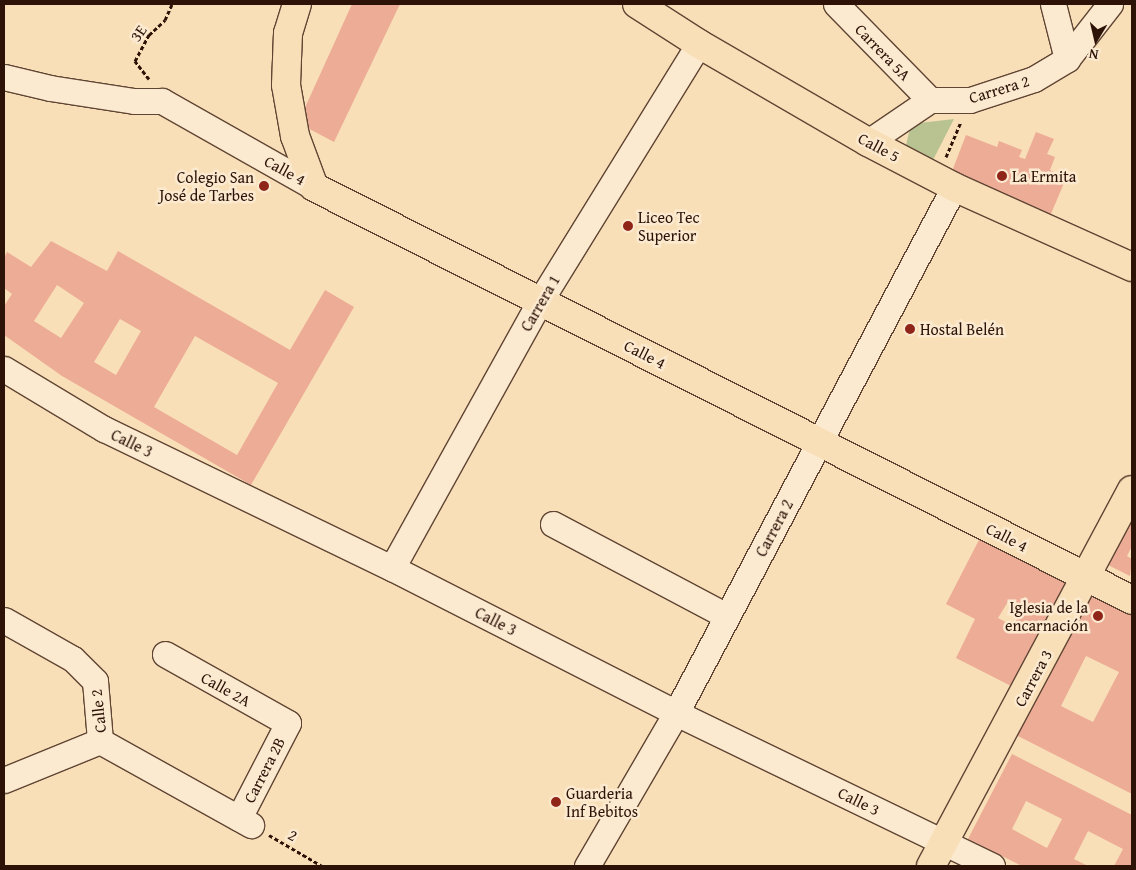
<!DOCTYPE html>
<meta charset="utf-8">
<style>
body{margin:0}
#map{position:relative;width:1136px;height:870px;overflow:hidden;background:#f9dfb7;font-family:"Gentium Book Plus",serif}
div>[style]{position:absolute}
.green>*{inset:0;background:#b9c392}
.building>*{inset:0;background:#ecac96}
.path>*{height:3px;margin-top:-1.5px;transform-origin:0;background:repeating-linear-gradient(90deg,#2d1208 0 4px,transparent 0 6.5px)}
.roads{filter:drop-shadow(1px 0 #604534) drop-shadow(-1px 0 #604534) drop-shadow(0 1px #604534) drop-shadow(0 -1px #604534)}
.minor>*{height:25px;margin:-12.5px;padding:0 12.5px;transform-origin:12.5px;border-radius:12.5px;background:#fbead0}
.major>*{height:28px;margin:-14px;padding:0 14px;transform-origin:14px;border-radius:14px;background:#f9dfb7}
.dots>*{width:14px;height:14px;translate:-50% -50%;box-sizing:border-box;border:2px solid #fbead0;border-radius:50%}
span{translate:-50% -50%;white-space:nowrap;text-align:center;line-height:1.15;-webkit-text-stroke:5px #fbead0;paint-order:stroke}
.street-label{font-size:16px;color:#2d1208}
.poi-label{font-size:16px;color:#2d1208}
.left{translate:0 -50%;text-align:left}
.right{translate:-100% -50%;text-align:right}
.frame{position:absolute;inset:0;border:5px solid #2d1208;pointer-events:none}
.north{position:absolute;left:1071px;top:15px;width:50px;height:50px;-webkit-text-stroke:4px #fbead0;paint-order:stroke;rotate:189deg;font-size:14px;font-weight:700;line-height:20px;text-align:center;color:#2d1208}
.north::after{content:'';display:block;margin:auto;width:18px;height:22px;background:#2d1208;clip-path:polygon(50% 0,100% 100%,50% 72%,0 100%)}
</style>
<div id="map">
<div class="green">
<i style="clip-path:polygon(954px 119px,932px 162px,906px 145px,911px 124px)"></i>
</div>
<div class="building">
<i style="clip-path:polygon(352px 4px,400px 4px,334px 142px,298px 123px)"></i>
<i style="clip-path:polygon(1036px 132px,1054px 139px,1047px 154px,1055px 157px,1050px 170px,1056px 173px,1053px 179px,1064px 183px,1048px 221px,949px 179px,966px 135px,997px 147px,999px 141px,1022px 150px,1019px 157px,1025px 159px)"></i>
<i style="clip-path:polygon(evenodd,51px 241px,107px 271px,118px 251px,290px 350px,325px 290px,354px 307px,251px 485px,62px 376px,4px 335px,4px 306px,12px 294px,4px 288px,4px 258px,7px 252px,31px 267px,51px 241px,57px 285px,84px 303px,61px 338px,34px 321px,57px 285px,51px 241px,120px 319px,141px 331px,116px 375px,94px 362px,120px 319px,51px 241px,195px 336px,278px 383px,237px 455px,154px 407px,195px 336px)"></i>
<i style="clip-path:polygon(1132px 519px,1132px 546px,1127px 556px,1132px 559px,1130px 576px,1108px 565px)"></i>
<i style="clip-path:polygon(evenodd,981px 536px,1072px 583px,1017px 689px,956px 658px,975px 619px,946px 604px,981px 536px,1009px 600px,1023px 608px,1013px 626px,998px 618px,1009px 600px)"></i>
<i style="clip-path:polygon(evenodd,1090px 591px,1132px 612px,1132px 794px,1016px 735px,1090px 591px,1086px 656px,1119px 672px,1093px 722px,1061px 706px,1086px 656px)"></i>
<i style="clip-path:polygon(evenodd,1012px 754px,1132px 815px,1132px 866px,1114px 866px,1123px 849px,1088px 831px,1074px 859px,1088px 866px,1022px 866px,968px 839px,1012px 754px,1026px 801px,1062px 819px,1047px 848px,1012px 829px,1026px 801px)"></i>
</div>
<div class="path">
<i style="left:149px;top:79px;width:23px;rotate:-128deg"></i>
<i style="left:135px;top:61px;width:30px;rotate:-62deg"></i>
<i style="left:149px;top:35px;width:22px;rotate:-43deg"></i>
<i style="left:165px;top:20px;width:17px;rotate:-66deg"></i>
<i style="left:946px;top:157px;width:38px;rotate:-67deg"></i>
<i style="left:269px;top:835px;width:61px;rotate:30.3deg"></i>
</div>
<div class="roads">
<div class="minor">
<i style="left:836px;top:4px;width:134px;rotate:45.6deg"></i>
<i style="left:1053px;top:4px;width:57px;rotate:75.7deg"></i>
<i style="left:4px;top:77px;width:47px;rotate:13.4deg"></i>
<i style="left:50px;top:88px;width:85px;rotate:8.8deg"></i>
<i style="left:134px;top:101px;width:28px"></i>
<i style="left:162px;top:101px;width:175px;rotate:29.5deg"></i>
<i style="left:868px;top:142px;width:75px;rotate:-34.1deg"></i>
<i style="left:930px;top:100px;width:40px"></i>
<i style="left:970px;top:100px;width:67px;rotate:-18.2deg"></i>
<i style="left:1034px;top:79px;width:39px;rotate:-31deg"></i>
<i style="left:1067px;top:59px;width:70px;rotate:-52deg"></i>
<i style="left:4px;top:369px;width:117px;rotate:31deg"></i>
<i style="left:104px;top:429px;width:320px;rotate:25.8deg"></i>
<i style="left:392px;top:568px;width:319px;rotate:27deg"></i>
<i style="left:676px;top:713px;width:351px;rotate:25.8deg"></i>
<i style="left:553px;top:524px;width:197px;rotate:27.9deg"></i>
<i style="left:392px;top:568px;width:305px;rotate:-61deg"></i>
<i style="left:540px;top:301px;width:302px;rotate:-58.3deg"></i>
<i style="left:4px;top:620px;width:79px;rotate:29.5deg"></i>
<i style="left:73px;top:659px;width:31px;rotate:45deg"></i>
<i style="left:95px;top:681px;width:60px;rotate:85.2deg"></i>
<i style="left:100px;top:741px;width:173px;rotate:29.1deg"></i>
<i style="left:165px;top:654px;width:141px;rotate:29.3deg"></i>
<i style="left:288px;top:723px;width:107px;rotate:117.3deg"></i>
<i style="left:4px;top:780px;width:104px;rotate:-22.1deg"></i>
<i style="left:587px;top:866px;width:177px;rotate:-59.8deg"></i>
<i style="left:676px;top:713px;width:595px;rotate:-62.14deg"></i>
</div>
<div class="major">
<i style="left:297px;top:4px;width:30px;rotate:107deg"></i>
<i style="left:288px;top:33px;width:52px;rotate:92.2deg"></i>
<i style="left:286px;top:85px;width:52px;rotate:80deg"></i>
<i style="left:295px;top:136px;width:54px;rotate:69.6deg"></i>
<i style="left:314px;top:187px;width:916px;rotate:26.79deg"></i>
<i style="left:637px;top:4px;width:74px;rotate:32.8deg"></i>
<i style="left:699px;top:44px;width:195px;rotate:30.1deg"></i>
<i style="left:868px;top:142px;width:97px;rotate:27.6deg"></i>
<i style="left:954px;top:187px;width:195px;rotate:24.2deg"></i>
<i style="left:931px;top:866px;width:426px;rotate:-61.9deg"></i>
</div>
</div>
<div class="dots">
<i style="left:1002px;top:176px;background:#8f2418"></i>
<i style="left:264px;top:186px;background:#8f2418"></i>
<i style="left:628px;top:226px;background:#8f2418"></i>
<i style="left:910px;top:329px;background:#8f2418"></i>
<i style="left:1098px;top:616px;background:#8f2418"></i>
<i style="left:556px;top:802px;background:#8f2418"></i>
</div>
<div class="street-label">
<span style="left:138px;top:33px;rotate:-55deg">3E</span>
<span style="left:883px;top:52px;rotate:46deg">Carrera 5A</span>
<span style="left:999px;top:89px;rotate:-17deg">Carrera 2</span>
<span style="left:879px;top:147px;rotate:28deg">Calle 5</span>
<span style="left:285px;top:170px;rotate:29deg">Calle 4</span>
<span style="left:540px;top:303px;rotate:-60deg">Carrera 1</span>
<span style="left:645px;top:354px;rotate:27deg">Calle 4</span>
<span style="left:132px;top:443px;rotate:26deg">Calle 3</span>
<span style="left:774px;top:528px;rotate:-62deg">Carrera 2</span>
<span style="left:1007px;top:537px;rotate:27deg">Calle 4</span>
<span style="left:496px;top:621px;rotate:27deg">Calle 3</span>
<span style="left:1033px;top:678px;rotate:-62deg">Carrera 3</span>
<span style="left:226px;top:689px;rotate:29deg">Calle 2A</span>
<span style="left:98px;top:711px;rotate:-96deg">Calle 2</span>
<span style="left:264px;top:770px;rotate:-63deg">Carrera 2B</span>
<span style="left:859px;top:801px;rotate:26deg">Calle 3</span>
<span style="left:293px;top:835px;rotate:30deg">2</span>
</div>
<div class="poi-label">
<span class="left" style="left:1012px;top:176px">La Ermita</span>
<span class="right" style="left:254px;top:186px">Colegio San<br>José de Tarbes</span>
<span class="left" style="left:638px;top:226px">Liceo Tec<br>Superior</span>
<span class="left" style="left:920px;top:329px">Hostal Belén</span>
<span class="right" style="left:1088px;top:616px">Iglesia de la<br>encarnación</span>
<span class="left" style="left:566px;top:802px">Guarderia<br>Inf Bebitos</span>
</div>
<div class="frame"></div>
<div class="north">N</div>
</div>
